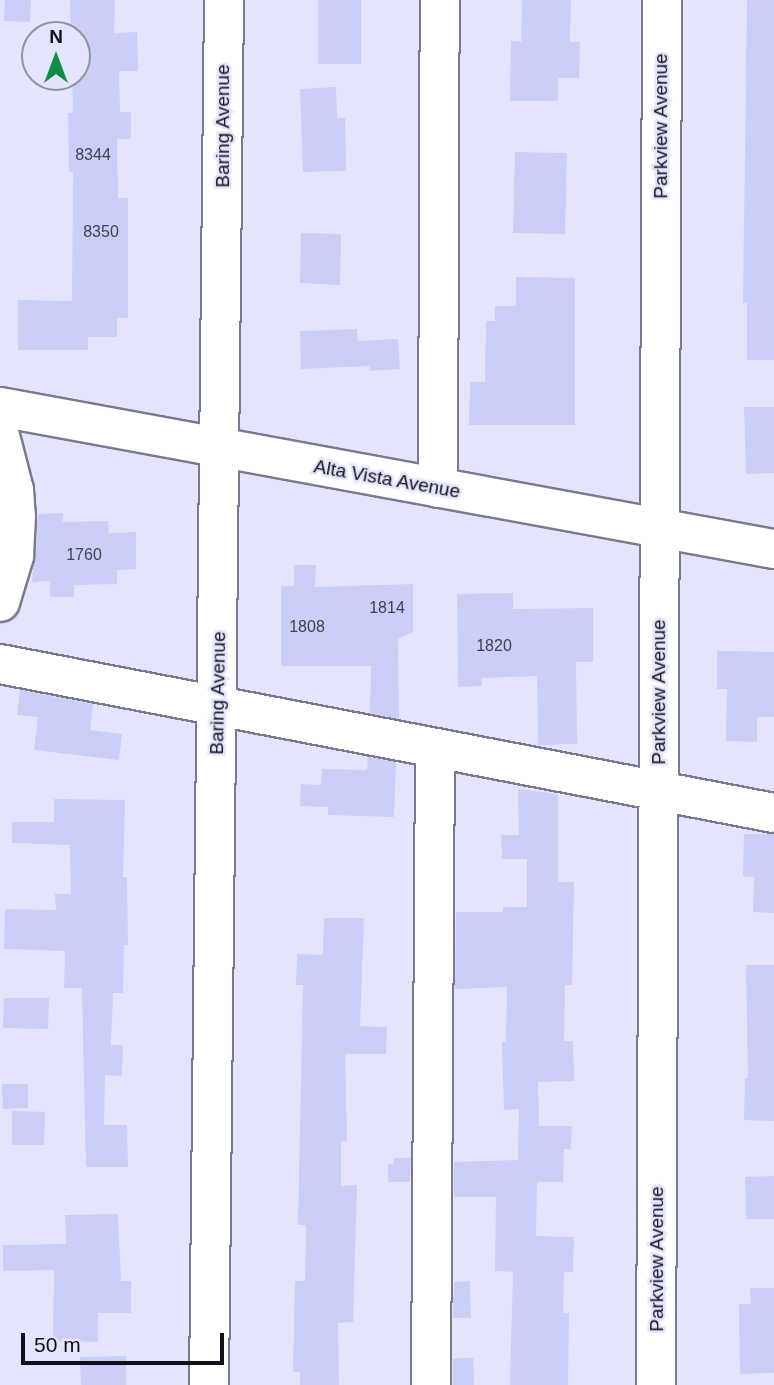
<!DOCTYPE html>
<style>
body{margin:0}
#map{position:relative;width:774px;height:1385px;overflow:hidden;background:#e4e5fc;font-family:Helvetica,sans-serif}
div>[style]{position:absolute}
.building>*{inset:0;background:#cbcef7}
.roads{filter:drop-shadow(2px 0 #797a8e) drop-shadow(-2px 0 #797a8e) drop-shadow(0 2px #797a8e) drop-shadow(0 -2px #797a8e)}
.minor>*{height:38px;margin:-19px;padding:0 19px;transform-origin:19px;border-radius:19px;background:#fff}
span{translate:-50% -50%;white-space:nowrap;text-align:center;line-height:1.15;-webkit-text-stroke:5px #e4e5fc;paint-order:stroke}
.number-label{font-size:16px;color:#404150}
.number-label span{-webkit-text-stroke-width:0}
.street-label{font-size:19px;color:#111219}
.north{position:absolute;left:21px;top:21px;width:70px;height:70px;box-sizing:border-box;background:#e4e5fc;border:2px solid #9091a1;border-radius:50%;rotate:0deg;font-size:19px;font-weight:700;line-height:28px;text-align:center;color:#111219}
.north::after{content:'';display:block;margin:auto;width:24px;height:32px;background:#138c47;clip-path:polygon(50% 0,100% 100%,50% 72%,0 100%)}
.scale{position:absolute;left:21px;top:1333px;width:203px;height:32px;box-sizing:border-box;border:4px solid #111219;border-top:0;padding-left:9px;font-size:21px;line-height:24px;white-space:nowrap;color:#111219;-webkit-text-stroke:5px #e4e5fc;paint-order:stroke}
</style>
<div id="map">
<div class="building">
<i style="clip-path:polygon(5px 0,31px 0,30px 22px,4px 21px)"></i>
<i style="clip-path:polygon(70px 0,115px 0,114px 33px,137px 32px,138px 71px,119px 71px,120px 112px,131px 112px,131px 139px,117px 139px,118px 198px,128px 198px,128px 318px,117px 318px,117px 337px,88px 337px,88px 350px,18px 350px,18px 300px,72px 301px,73px 172px,69px 172px,68px 113px,73px 113px,72px 77px,77px 77px,77px 35px,71px 35px)"></i>
<i style="clip-path:polygon(318px 0,361px 0,361px 64px,318px 64px)"></i>
<i style="clip-path:polygon(522px 0,571px 0,570px 42px,580px 42px,579px 78px,558px 78px,558px 101px,510px 101px,511px 41px,521px 42px)"></i>
<i style="clip-path:polygon(747px 0,774px 0,774px 360px,747px 360px,747px 303px,743px 303px)"></i>
<i style="clip-path:polygon(336px 87px,337px 118px,345px 118px,346px 171px,303px 172px,300px 89px)"></i>
<i style="clip-path:polygon(515px 152px,567px 153px,565px 234px,513px 233px)"></i>
<i style="clip-path:polygon(301px 233px,341px 234px,340px 285px,300px 283px)"></i>
<i style="clip-path:polygon(516px 277px,575px 278px,575px 425px,469px 425px,470px 382px,485px 382px,486px 321px,495px 321px,495px 306px,516px 306px)"></i>
<i style="clip-path:polygon(357px 329px,358px 341px,398px 339px,400px 369px,370px 371px,369px 366px,301px 369px,300px 331px)"></i>
<i style="clip-path:polygon(744px 407px,774px 407px,774px 473px,746px 474px)"></i>
<i style="clip-path:polygon(63px 513px,63px 522px,108px 521px,109px 533px,136px 532px,136px 569px,117px 570px,117px 584px,74px 585px,74px 597px,50px 597px,50px 581px,32px 582px,38px 514px)"></i>
<i style="clip-path:polygon(294px 565px,316px 565px,315px 587px,413px 584px,413px 632px,398px 639px,399px 719px,370px 713px,371px 666px,281px 666px,281px 586px,294px 586px)"></i>
<i style="clip-path:polygon(513px 593px,513px 609px,593px 608px,593px 662px,576px 662px,577px 744px,538px 745px,537px 676px,481px 678px,482px 686px,458px 687px,457px 594px)"></i>
<i style="clip-path:polygon(717px 651px,774px 652px,774px 717px,757px 717px,757px 742px,726px 741px,727px 689px,717px 689px)"></i>
<i style="clip-path:polygon(20px 690px,93px 704px,90px 730px,122px 734px,119px 760px,34px 750px,38px 717px,17px 715px)"></i>
<i style="clip-path:polygon(368px 757px,396px 762px,394px 817px,328px 815px,328px 807px,300px 806px,301px 784px,321px 785px,322px 769px,367px 770px)"></i>
<i style="clip-path:polygon(518px 789px,558px 794px,558px 882px,574px 882px,572px 985px,565px 985px,564px 1041px,573px 1041px,574px 1081px,538px 1082px,539px 1126px,572px 1126px,571px 1149px,564px 1149px,563px 1182px,537px 1182px,536px 1236px,574px 1237px,573px 1272px,564px 1272px,563px 1313px,569px 1313px,568px 1385px,510px 1385px,513px 1272px,495px 1271px,496px 1197px,454px 1197px,454px 1162px,518px 1160px,519px 1109px,504px 1110px,502px 1042px,506px 1042px,507px 987px,455px 989px,456px 912px,503px 912px,503px 907px,527px 907px,527px 859px,502px 859px,501px 835px,519px 835px)"></i>
<i style="clip-path:polygon(54px 799px,125px 800px,123px 877px,127px 877px,128px 945px,124px 945px,123px 993px,113px 993px,111px 1045px,123px 1045px,122px 1076px,105px 1075px,104px 1125px,127px 1125px,128px 1167px,86px 1167px,82px 988px,64px 988px,65px 951px,4px 949px,5px 909px,56px 910px,55px 894px,71px 894px,70px 845px,12px 843px,12px 822px,54px 822px)"></i>
<i style="clip-path:polygon(744px 834px,774px 834px,774px 913px,753px 912px,754px 877px,743px 876px)"></i>
<i style="clip-path:polygon(324px 918px,364px 918px,360px 1026px,387px 1027px,386px 1054px,345px 1054px,347px 1141px,341px 1141px,341px 1186px,357px 1185px,353px 1322px,338px 1323px,339px 1385px,300px 1385px,300px 1372px,293px 1372px,295px 1281px,305px 1281px,306px 1225px,298px 1225px,303px 985px,296px 985px,297px 954px,323px 955px)"></i>
<i style="clip-path:polygon(746px 965px,774px 965px,774px 1121px,744px 1120px,745px 1078px,748px 1078px)"></i>
<i style="clip-path:polygon(4px 998px,49px 998px,48px 1029px,3px 1028px)"></i>
<i style="clip-path:polygon(2px 1084px,28px 1084px,28px 1108px,3px 1109px)"></i>
<i style="clip-path:polygon(12px 1111px,45px 1112px,44px 1145px,12px 1145px)"></i>
<i style="clip-path:polygon(394px 1158px,411px 1158px,410px 1182px,388px 1182px,388px 1164px,393px 1164px)"></i>
<i style="clip-path:polygon(774px 1176px,774px 1219px,746px 1219px,745px 1177px)"></i>
<i style="clip-path:polygon(118px 1214px,121px 1281px,131px 1281px,131px 1313px,98px 1313px,98px 1342px,53px 1341px,54px 1270px,3px 1271px,3px 1245px,66px 1244px,65px 1215px)"></i>
<i style="clip-path:polygon(470px 1281px,471px 1318px,453px 1318px,454px 1282px)"></i>
<i style="clip-path:polygon(750px 1288px,774px 1288px,774px 1373px,740px 1374px,739px 1304px,751px 1304px)"></i>
<i style="clip-path:polygon(126px 1356px,126px 1385px,81px 1385px,80px 1357px)"></i>
<i style="clip-path:polygon(461px 1358px,473px 1358px,474px 1385px,453px 1385px,453px 1359px)"></i>
</div>
<div class="roads">
<div class="minor">
<i style="left:0;top:407px;width:787px;rotate:10.4deg"></i>
<i style="left:0;top:436px;width:56px;rotate:75.5deg"></i>
<i style="left:14px;top:490px;width:26px;rotate:86deg"></i>
<i style="left:16px;top:516px;width:40px;rotate:92.9deg"></i>
<i style="left:14px;top:556px;width:48px;rotate:106.9deg"></i>
<i style="left:438px;top:488px;width:488px;rotate:-89.8deg"></i>
<i style="left:0;top:664px;width:788px;rotate:10.9deg"></i>
<i style="left:209px;top:1385px;width:1385px;rotate:-89.38deg"></i>
<i style="left:431px;top:1385px;width:637px;rotate:-89.64deg"></i>
<i style="left:656px;top:1385px;width:1385px;rotate:-89.75deg"></i>
</div>
</div>
<div class="number-label">
<span style="left:93px;top:155px">8344</span>
<span style="left:101px;top:232px">8350</span>
<span style="left:84px;top:555px">1760</span>
<span style="left:387px;top:608px">1814</span>
<span style="left:307px;top:627px">1808</span>
<span style="left:494px;top:646px">1820</span>
</div>
<div class="street-label">
<span style="left:223px;top:126px;rotate:-90deg">Baring Avenue</span>
<span style="left:661px;top:126px;rotate:-90deg">Parkview Avenue</span>
<span style="left:387px;top:479px;rotate:10deg">Alta Vista Avenue</span>
<span style="left:659px;top:692px;rotate:-90deg">Parkview Avenue</span>
<span style="left:218px;top:693px;rotate:-89deg">Baring Avenue</span>
<span style="left:657px;top:1259px;rotate:-90deg">Parkview Avenue</span>
</div>
<div class="north">N</div>
<div class="scale">50 m</div>
</div>
